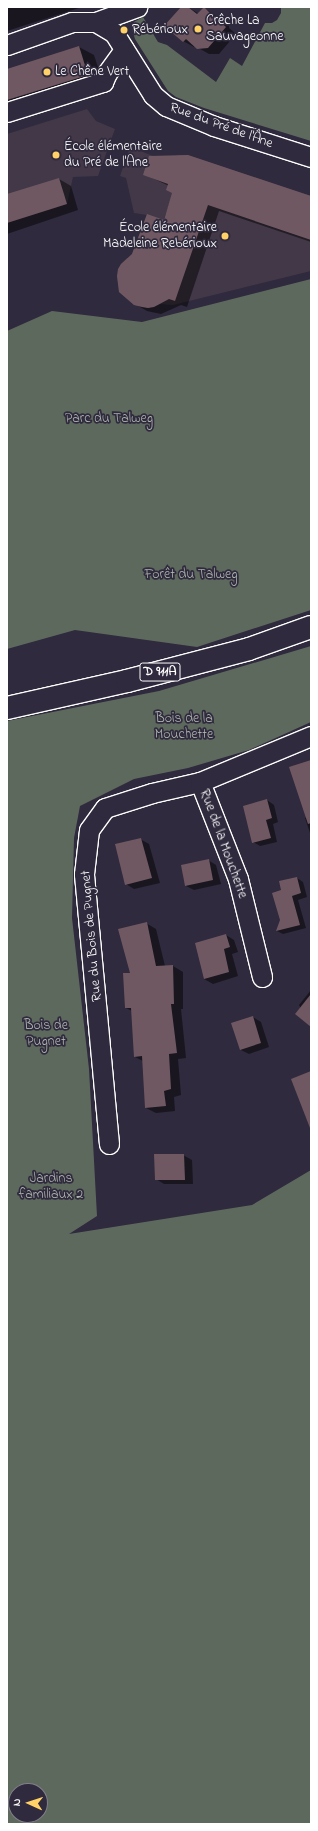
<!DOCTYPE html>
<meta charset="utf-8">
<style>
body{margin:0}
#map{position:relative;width:318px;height:1831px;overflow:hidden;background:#2f2a3d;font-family:"Indie Flower",sans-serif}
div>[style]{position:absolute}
.built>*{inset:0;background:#423848}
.green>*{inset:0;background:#5e695e}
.shadow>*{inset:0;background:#0007}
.building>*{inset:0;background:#705862}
.roads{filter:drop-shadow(1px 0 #fff) drop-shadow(-1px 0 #fff) drop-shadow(0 1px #fff) drop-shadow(0 -1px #fff)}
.minor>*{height:19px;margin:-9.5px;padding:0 9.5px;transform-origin:9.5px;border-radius:9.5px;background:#2f2a3d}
.primary>*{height:22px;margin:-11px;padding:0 11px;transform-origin:11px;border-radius:11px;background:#2f2a3d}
.dots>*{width:11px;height:11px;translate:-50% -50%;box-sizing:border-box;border:2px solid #2f2a3d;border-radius:50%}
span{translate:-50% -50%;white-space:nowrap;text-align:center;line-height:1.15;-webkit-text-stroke:3.5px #2f2a3d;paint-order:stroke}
.shield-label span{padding:1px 3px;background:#2f2a3d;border:1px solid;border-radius:3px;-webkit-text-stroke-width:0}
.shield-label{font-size:13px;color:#fff;font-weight:700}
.poi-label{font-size:14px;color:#fff}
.left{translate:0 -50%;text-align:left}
.right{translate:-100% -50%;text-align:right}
.street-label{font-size:14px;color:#fff}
.park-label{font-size:14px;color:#aeb4ae}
.frame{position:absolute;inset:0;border:8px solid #fff;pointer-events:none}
.north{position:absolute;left:8px;top:1783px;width:40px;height:40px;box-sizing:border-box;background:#2f2a3d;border:1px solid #827f8b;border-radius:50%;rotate:273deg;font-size:11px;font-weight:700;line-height:16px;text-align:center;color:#fff}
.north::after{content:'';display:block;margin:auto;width:14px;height:18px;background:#ffd166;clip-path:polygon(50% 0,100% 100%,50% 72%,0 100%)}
</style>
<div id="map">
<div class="built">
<i style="clip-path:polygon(87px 109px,96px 121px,115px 129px,98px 176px,73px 177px,67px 204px,7px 223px,7px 134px)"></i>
<i style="clip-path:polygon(130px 147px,174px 164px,177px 155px,188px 155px,311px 196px,311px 271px,173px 305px,160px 304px,148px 308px,134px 305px,119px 292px,117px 276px,121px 264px,127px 258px,130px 259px,147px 215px,134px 213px,126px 178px,120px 176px)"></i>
</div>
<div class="green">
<i style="clip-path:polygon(281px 7px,311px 7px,311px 141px,204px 108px,176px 97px,168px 91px,135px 39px,132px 29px,134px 22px,143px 17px,158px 42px,167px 45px,216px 82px,230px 58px,242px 66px,265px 23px,272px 23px,277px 20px,281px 13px)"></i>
<i style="clip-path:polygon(311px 279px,311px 610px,197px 647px,75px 630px,7px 649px,7px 331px,52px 311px,142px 322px)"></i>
<i style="clip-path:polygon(evenodd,311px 646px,311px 722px,249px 750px,188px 768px,134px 779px,80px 806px,74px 838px,72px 918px,89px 1069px,97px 1216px,69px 1234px,252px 1205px,311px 1170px,311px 1824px,7px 1824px,7px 721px,159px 691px,311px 646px,16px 1791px,40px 1791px,40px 1815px,16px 1815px,16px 1791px)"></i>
</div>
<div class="shadow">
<i style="clip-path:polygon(7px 7px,82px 7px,7px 31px)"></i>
<i style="clip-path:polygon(183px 7px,188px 7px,199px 14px,204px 8px,229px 24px,229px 28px,236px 34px,219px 54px,209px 54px,195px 46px,194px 47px,183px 41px)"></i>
<i style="clip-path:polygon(79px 47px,94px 55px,103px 83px,7px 114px,7px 70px)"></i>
<i style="clip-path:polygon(144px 174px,311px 197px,311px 242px,219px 211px,187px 307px,181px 305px,161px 314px,147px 311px,135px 304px,173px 193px,169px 186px)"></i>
<i style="clip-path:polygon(59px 179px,71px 186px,78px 210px,7px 234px,7px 195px)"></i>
<i style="clip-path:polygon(311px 762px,311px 836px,305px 818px,307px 817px)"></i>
<i style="clip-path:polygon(267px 800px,274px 805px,278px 822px,273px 824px,277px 842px,260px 846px,253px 842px)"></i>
<i style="clip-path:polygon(140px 839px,149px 844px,160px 883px,134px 889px,126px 884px)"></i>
<i style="clip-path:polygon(208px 860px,216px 865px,221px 884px,194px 890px,186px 886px)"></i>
<i style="clip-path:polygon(297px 878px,303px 882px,307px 897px,298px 900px,306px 928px,283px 934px,277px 931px)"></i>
<i style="clip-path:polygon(146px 923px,156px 929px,165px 966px,173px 966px,183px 972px,183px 1009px,181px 1009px,186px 1058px,178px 1059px,181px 1095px,174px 1097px,175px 1111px,156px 1113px,146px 1108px,143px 1061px,135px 1057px,132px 1011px,126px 1008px,132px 974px)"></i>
<i style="clip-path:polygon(226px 935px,234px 940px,238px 952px,232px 954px,238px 976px,213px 984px,204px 979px)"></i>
<i style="clip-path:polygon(311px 990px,311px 1025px,299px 1005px)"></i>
<i style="clip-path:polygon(253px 1017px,261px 1022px,269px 1047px,249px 1054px,241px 1050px)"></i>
<i style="clip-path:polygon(183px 1155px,192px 1160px,193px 1184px,164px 1184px,156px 1179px)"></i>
</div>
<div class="building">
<i style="clip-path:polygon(181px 7px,188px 7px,197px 14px,204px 7px,214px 17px,219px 17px,219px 21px,226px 27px,208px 48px,197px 49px,186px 39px,183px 42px,164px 26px)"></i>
<i style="clip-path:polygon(79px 46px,88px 75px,7px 100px,7px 69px)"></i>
<i style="clip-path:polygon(188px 155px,311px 196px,311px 240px,208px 205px,175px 301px,169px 299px,154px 307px,148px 308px,142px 307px,134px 305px,119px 292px,117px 276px,118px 269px,121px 264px,132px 254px,147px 214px,164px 220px,172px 193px,166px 190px,168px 184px,143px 175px,149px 156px)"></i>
<i style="clip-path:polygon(59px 178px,67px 204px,7px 223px,7px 194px)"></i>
<i style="clip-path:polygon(311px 760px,311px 823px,308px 824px,289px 767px)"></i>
<i style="clip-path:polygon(267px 799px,272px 818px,266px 820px,271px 838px,252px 843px,243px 806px)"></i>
<i style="clip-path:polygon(141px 838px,152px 878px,125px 885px,115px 844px)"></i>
<i style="clip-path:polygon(209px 859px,213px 880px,185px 886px,181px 865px)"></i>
<i style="clip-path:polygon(297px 877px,301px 893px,292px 896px,300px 925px,276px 931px,280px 920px,272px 893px,281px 890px,279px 881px)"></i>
<i style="clip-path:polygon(147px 922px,156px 966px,173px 965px,174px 1004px,171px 1004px,177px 1053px,169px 1054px,171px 1089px,164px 1091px,166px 1106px,145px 1108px,142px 1056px,134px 1057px,131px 1008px,125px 1008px,123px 973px,130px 973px,118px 929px)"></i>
<i style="clip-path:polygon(226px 934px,230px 947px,224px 949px,229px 972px,204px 979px,195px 943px)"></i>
<i style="clip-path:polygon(311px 994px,311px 1027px,295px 1014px)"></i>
<i style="clip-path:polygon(253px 1016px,261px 1043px,240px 1050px,231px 1023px)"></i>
<i style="clip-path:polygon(311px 1071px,311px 1128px,310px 1128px,291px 1079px)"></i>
<i style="clip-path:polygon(154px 1154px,184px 1154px,185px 1180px,155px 1180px)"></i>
</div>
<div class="roads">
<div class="minor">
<i style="left:96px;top:22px;width:44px;rotate:-20.1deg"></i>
<i style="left:7px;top:45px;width:69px;rotate:-19.5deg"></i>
<i style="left:72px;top:22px;width:24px"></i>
<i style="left:96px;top:22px;width:21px;rotate:31deg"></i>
<i style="left:114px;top:33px;width:73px;rotate:57.8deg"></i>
<i style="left:153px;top:95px;width:17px;rotate:40deg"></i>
<i style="left:166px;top:106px;width:52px;rotate:22.6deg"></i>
<i style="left:214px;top:126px;width:102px;rotate:17.7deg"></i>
<i style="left:7px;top:112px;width:101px;rotate:-17.4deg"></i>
<i style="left:103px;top:82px;width:10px;rotate:-66deg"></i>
<i style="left:107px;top:73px;width:29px;rotate:-54deg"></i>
<i style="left:200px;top:782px;width:104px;rotate:68.6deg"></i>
<i style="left:238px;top:879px;width:101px;rotate:76.2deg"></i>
<i style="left:109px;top:1144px;width:271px;rotate:-95.3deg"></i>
<i style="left:84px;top:874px;width:44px;rotate:-83.5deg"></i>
<i style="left:89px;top:830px;width:27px;rotate:-54deg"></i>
<i style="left:105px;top:808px;width:49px;rotate:-17.7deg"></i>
<i style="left:152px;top:793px;width:49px;rotate:-12.9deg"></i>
<i style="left:200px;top:782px;width:120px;rotate:-22.5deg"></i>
</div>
<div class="primary">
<i style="left:7px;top:708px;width:123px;rotate:-12.7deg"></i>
<i style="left:127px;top:681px;width:126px;rotate:-14.7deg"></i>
<i style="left:249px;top:649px;width:66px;rotate:-19.5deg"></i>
</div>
</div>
<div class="dots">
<i style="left:198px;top:29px;background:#ffd166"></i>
<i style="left:124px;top:30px;background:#ffd166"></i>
<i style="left:47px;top:72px;background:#ffd166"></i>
<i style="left:56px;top:155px;background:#ffd166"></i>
<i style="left:225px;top:236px;background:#ffd166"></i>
</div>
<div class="shield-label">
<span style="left:160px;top:672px">D 911A</span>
</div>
<div class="poi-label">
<span class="left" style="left:206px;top:29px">Crêche La<br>Sauvageonne</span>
<span class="left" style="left:132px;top:30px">Rébérioux</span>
<span class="left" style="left:55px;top:72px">Le Chêne Vert</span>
<span class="left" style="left:64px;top:155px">École élémentaire<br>du Pré de l'Ane</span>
<span class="right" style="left:217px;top:236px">École élémentaire<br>Madeleine Rebérioux</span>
</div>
<div class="street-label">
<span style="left:221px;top:126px;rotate:20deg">Rue du Pré de l'Âne</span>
<span style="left:223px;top:844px;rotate:70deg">Rue de la Mouchette</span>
<span style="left:92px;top:936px;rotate:-95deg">Rue du Bois de Pugnet</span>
</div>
<div class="park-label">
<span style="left:109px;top:419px">Parc du Talweg</span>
<span style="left:191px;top:575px">Forêt du Talweg</span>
<span style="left:184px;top:727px">Bois de la<br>Mouchette</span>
<span style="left:46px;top:1034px">Bois de<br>Pugnet</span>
<span style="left:51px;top:1187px">Jardins<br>familiaux 2</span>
</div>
<div class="frame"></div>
<div class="north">N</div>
</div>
